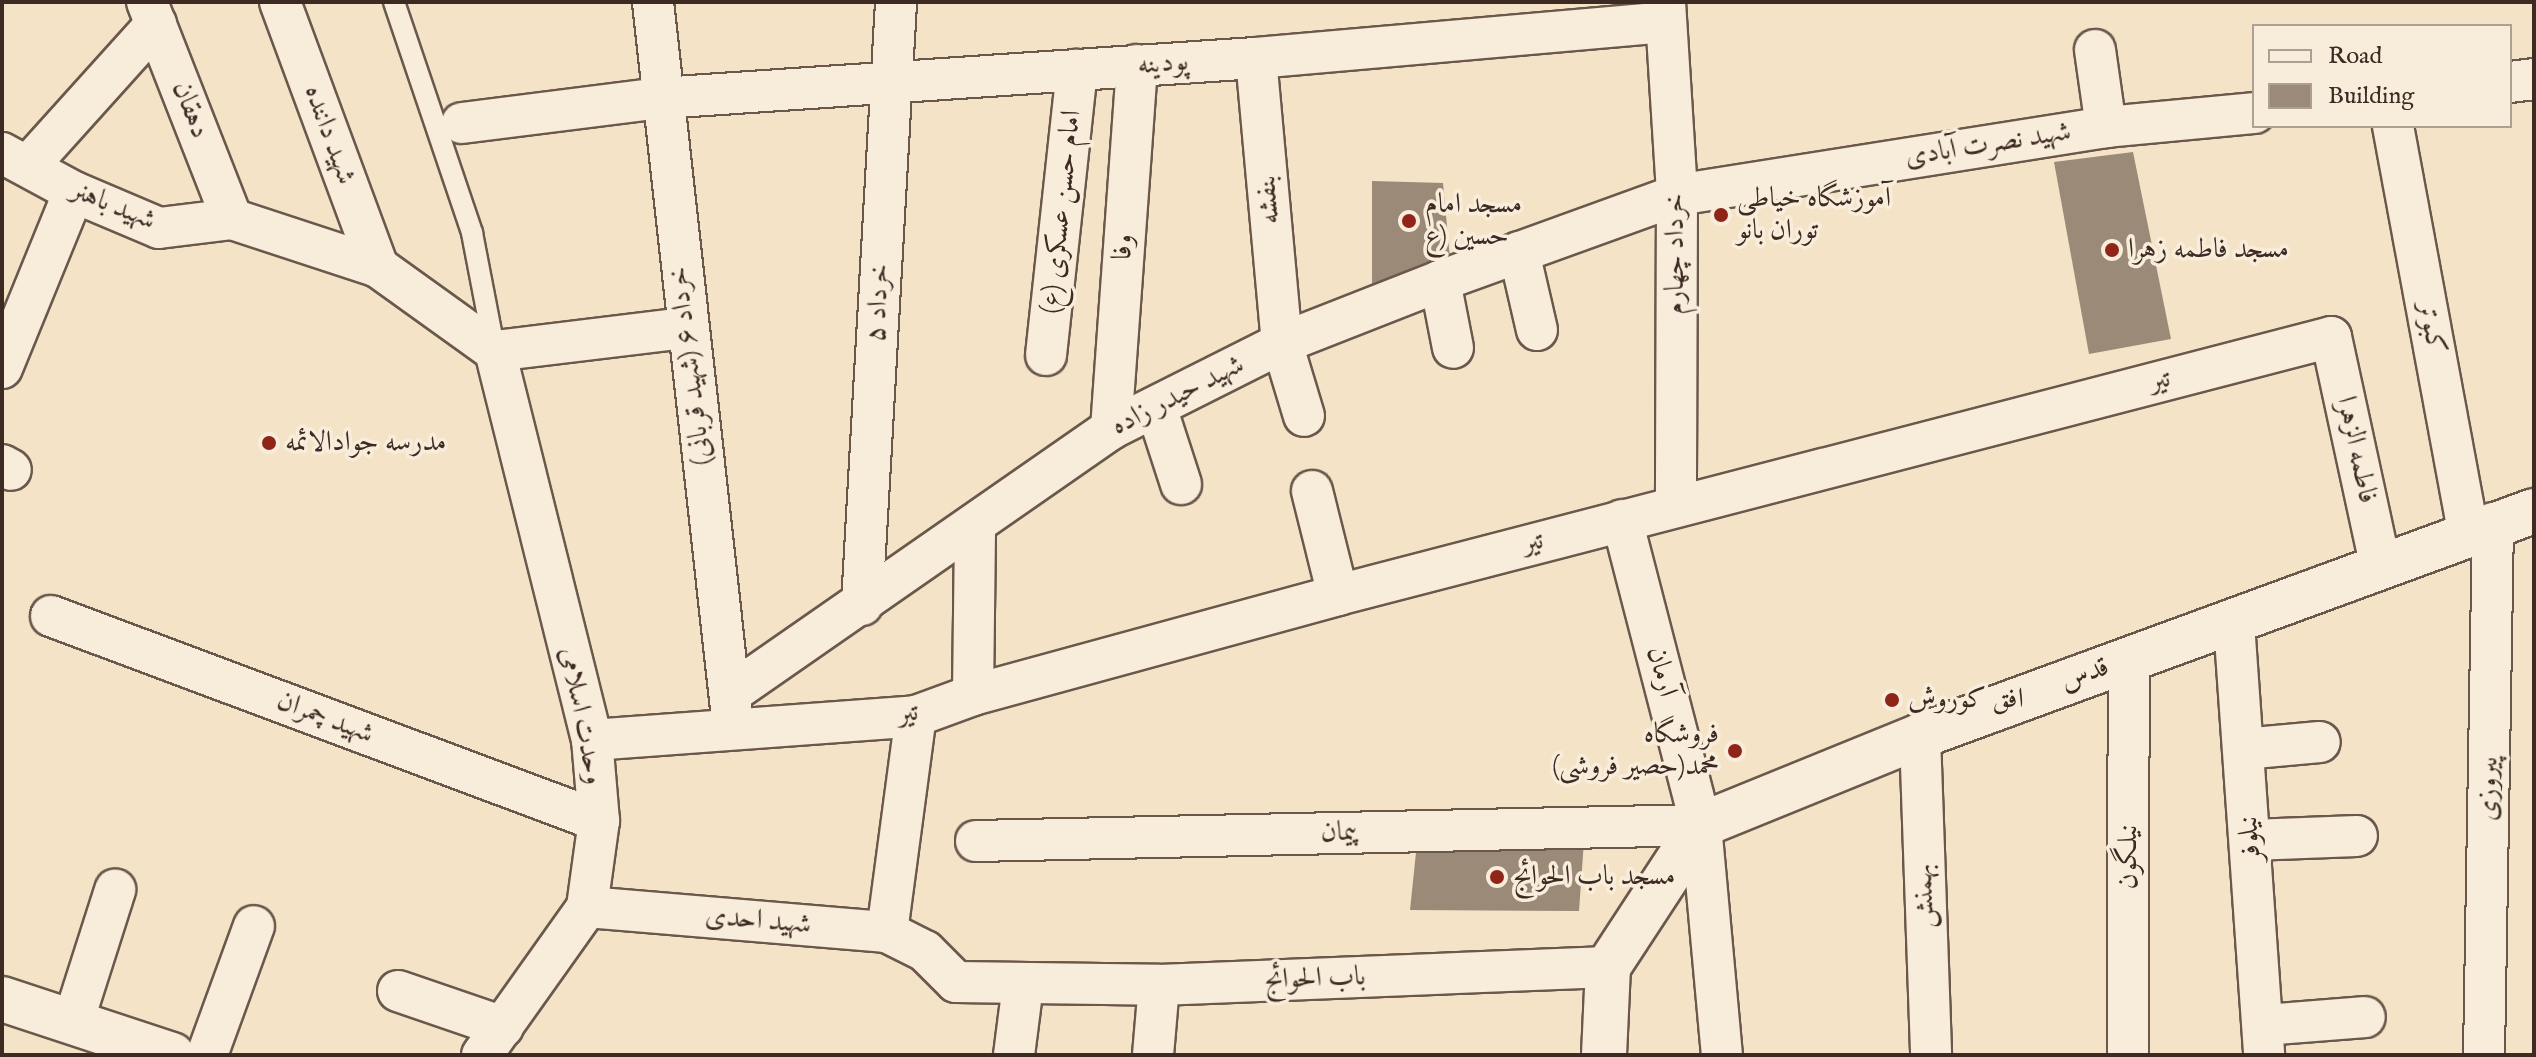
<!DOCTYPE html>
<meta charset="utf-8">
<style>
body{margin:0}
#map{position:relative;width:2536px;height:1057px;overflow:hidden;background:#f4e3c7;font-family:"IM FELL English",Amiri,serif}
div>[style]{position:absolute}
.building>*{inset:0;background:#9c8a78}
.roads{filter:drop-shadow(2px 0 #6b584c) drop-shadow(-2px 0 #6b584c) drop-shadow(0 2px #6b584c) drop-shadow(0 -2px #6b584c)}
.service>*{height:20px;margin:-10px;padding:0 10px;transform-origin:10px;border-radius:10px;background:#f8eddb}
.minor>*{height:40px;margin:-20px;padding:0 20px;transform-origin:20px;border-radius:20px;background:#f8eddb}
.tertiary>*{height:44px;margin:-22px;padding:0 22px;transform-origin:22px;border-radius:22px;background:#f8eddb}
.dots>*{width:22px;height:22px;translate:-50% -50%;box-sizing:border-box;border:4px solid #f8eddb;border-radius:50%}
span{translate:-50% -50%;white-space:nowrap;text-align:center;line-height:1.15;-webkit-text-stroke:7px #f8eddb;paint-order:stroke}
.street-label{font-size:28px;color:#3d2a23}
.poi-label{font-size:28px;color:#3d2a23}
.left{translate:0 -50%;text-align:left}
.right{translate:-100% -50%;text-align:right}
.frame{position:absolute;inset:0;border:4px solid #3d2a23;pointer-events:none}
.legend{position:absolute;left:2252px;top:24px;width:260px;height:104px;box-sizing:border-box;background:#f8eddb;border:2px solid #ad9f91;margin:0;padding:10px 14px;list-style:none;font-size:24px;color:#3d2a23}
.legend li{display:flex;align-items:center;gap:16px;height:40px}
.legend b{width:40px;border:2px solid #ad9f91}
</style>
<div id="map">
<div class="building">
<i style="clip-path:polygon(2133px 152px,2171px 339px,2089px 354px,2054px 162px)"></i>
<i style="clip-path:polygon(1372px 181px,1443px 183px,1450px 259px,1372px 284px)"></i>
<i style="clip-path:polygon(1584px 841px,1579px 911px,1410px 910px,1417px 843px)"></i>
</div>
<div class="roads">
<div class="service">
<i style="left:394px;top:2px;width:244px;rotate:71.3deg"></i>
<i style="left:472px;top:233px;width:116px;rotate:79.1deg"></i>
</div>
<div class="minor">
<i style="left:147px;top:2px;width:233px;rotate:68.6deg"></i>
<i style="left:280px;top:2px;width:283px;rotate:69.7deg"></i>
<i style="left:653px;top:2px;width:720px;rotate:83.7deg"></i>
<i style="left:1665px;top:2px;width:193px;rotate:86.4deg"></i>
<i style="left:1677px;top:195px;width:311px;rotate:90.2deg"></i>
<i style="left:2095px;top:50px;width:78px;rotate:81.9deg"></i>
<i style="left:1256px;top:58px;width:286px;rotate:84.8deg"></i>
<i style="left:1282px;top:343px;width:76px;rotate:73.2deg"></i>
<i style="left:2510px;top:82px;width:24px;rotate:-7deg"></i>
<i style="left:462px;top:123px;width:201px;rotate:-7.2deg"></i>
<i style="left:661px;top:98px;width:596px;rotate:-3.85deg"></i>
<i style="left:1256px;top:58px;width:411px;rotate:-5deg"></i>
<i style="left:2393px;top:126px;width:412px;rotate:79.5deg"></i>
<i style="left:2px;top:153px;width:82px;rotate:28.4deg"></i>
<i style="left:74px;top:192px;width:92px;rotate:23deg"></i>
<i style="left:159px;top:228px;width:74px;rotate:-7deg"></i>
<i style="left:232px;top:219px;width:154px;rotate:18.2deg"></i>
<i style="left:378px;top:267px;width:144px;rotate:35.7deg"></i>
<i style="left:29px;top:165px;width:190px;rotate:-48deg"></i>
<i style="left:1519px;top:252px;width:80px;rotate:77deg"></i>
<i style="left:1440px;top:281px;width:68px;rotate:79deg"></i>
<i style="left:495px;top:351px;width:192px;rotate:-6.9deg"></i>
<i style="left:1046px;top:355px;width:287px;rotate:-83.8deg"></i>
<i style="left:2px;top:368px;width:190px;rotate:-67.8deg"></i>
<i style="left:1156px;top:407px;width:81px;rotate:72deg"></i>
<i style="left:1111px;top:429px;width:365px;rotate:-85.9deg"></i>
<i style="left:2px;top:465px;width:10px;rotate:29deg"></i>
<i style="left:1312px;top:491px;width:107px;rotate:76deg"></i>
<i style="left:1622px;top:520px;width:315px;rotate:75.5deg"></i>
<i style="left:1701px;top:825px;width:231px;rotate:84.8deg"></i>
<i style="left:862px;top:605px;width:604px;rotate:-86.77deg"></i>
<i style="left:51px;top:616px;width:585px;rotate:20.51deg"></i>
<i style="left:2234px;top:623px;width:433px;rotate:86deg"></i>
<i style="left:731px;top:693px;width:463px;rotate:-34.8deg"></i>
<i style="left:1111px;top:429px;width:191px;rotate:-26.7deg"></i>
<i style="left:1282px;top:343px;width:170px;rotate:-21.4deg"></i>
<i style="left:1440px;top:281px;width:252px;rotate:-19.9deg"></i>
<i style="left:1677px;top:195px;width:434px;rotate:-9deg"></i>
<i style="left:2106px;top:127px;width:149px;rotate:-5.4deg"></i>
<i style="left:973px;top:695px;width:170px;rotate:-89.3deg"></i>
<i style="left:1920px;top:736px;width:319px;rotate:88deg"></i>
<i style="left:592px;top:740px;width:325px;rotate:-4.2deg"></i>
<i style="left:916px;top:716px;width:61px;rotate:-20.2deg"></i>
<i style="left:973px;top:695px;width:378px;rotate:-15.3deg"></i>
<i style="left:1338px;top:595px;width:1026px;rotate:-14.56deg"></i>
<i style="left:2331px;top:337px;width:232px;rotate:77.8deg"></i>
<i style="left:2243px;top:749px;width:77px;rotate:-5.2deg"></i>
<i style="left:2251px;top:840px;width:106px;rotate:-2.2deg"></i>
<i style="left:976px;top:841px;width:725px;rotate:-1.26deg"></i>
<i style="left:587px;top:907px;width:301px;rotate:4.8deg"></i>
<i style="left:887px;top:932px;width:42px;rotate:26.6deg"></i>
<i style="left:925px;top:951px;width:44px;rotate:45deg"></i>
<i style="left:956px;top:982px;width:203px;rotate:0.8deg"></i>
<i style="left:1159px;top:985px;width:449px;rotate:-2.3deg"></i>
<i style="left:887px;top:932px;width:218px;rotate:-82.4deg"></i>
<i style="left:398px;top:991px;width:111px;rotate:18.9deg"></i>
<i style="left:73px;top:1022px;width:139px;rotate:-72.3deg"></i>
<i style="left:2264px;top:1025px;width:101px;rotate:-4.5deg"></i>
<i style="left:207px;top:1055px;width:137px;rotate:-70deg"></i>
<i style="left:482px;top:1055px;width:181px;rotate:-54.6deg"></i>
<i style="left:587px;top:907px;width:87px;rotate:-82.1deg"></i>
<i style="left:599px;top:821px;width:81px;rotate:-94.9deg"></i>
<i style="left:592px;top:740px;width:401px;rotate:-104deg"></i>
<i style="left:1014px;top:1055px;width:71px;rotate:-82.7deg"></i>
<i style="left:1153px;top:1055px;width:70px;rotate:-85.1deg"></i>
<i style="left:2128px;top:1055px;width:397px;rotate:-89.9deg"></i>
<i style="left:2484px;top:1055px;width:532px;rotate:-89.03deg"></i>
</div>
<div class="tertiary">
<i style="left:2px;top:999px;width:179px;rotate:18.2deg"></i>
<i style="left:1604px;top:1055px;width:88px;rotate:-87.4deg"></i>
<i style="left:1608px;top:967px;width:170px;rotate:-56.8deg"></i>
<i style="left:1701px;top:825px;width:236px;rotate:-22.1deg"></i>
<i style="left:1920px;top:736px;width:654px;rotate:-20.13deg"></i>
</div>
</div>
<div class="dots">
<i style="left:1721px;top:215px;background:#8f2418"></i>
<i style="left:1409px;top:221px;background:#8f2418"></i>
<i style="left:2112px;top:250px;background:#8f2418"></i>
<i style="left:269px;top:443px;background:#8f2418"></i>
<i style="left:1892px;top:700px;background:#8f2418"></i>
<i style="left:1735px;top:751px;background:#8f2418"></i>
<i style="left:1497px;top:877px;background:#8f2418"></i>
</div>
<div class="street-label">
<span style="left:1163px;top:64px;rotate:-4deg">پودینه</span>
<span style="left:190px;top:110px;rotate:69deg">دهقان</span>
<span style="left:329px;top:135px;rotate:70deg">شهید داننده</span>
<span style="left:1988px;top:145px;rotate:-9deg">شهید نصرت آبادی</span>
<span style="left:1269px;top:200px;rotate:-95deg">بنفشه</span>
<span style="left:113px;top:206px;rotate:22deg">شهید باهنر</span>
<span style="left:1062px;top:212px;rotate:-84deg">امام حسن عسکری (ع)</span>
<span style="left:1124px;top:247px;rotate:-86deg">وفا</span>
<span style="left:1676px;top:254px;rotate:-90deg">خرداد چهارم</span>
<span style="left:879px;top:303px;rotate:-87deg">خرداد ۵</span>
<span style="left:2431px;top:328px;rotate:80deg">کبوتر</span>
<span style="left:691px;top:366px;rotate:-97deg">خرداد ۶ (شهید قربانی)</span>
<span style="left:2160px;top:381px;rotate:-14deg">تیر</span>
<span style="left:1178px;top:396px;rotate:-27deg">شهید حیدر زاده</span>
<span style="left:2356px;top:450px;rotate:78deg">فاطمه الزهرا</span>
<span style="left:1533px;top:543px;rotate:-15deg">تیر</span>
<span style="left:1661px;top:672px;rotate:75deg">آرمان</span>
<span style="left:2085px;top:675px;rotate:-20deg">قدس</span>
<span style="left:908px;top:714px;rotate:-10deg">تیر</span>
<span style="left:581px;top:716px;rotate:79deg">وحدت اسلامی</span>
<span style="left:325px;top:718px;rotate:21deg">شهید چمران</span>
<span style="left:2489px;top:789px;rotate:-89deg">پیروزی</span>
<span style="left:1339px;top:833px;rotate:-1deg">پیمان</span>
<span style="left:2251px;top:839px;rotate:-95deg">نیلوفر</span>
<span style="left:2129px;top:857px;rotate:-90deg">نیلگون</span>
<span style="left:1925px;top:896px;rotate:-92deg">بهمنش</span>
<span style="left:758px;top:921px;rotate:5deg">شهید احدی</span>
<span style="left:1315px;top:979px;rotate:-2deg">باب الحوائج</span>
</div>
<div class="poi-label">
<span class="left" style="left:1737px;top:215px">آموزشگاه خیاطی<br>توران بانو</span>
<span class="left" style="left:1425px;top:221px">مسجد امام<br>حسین (ع</span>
<span class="left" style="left:2128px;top:250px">مسجد فاطمه زهرا</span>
<span class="left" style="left:285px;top:443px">مدرسه جوادالائمه</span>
<span class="left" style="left:1908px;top:700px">افق کوروش</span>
<span class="right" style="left:1719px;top:751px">فروشگاه<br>محمد(حصیر فروشی)</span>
<span class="left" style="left:1513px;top:877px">مسجد باب الحوائج</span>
</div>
<div class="frame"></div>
<ul class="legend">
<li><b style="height:10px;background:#f8eddb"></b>Road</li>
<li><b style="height:22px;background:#9c8a78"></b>Building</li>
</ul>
</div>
